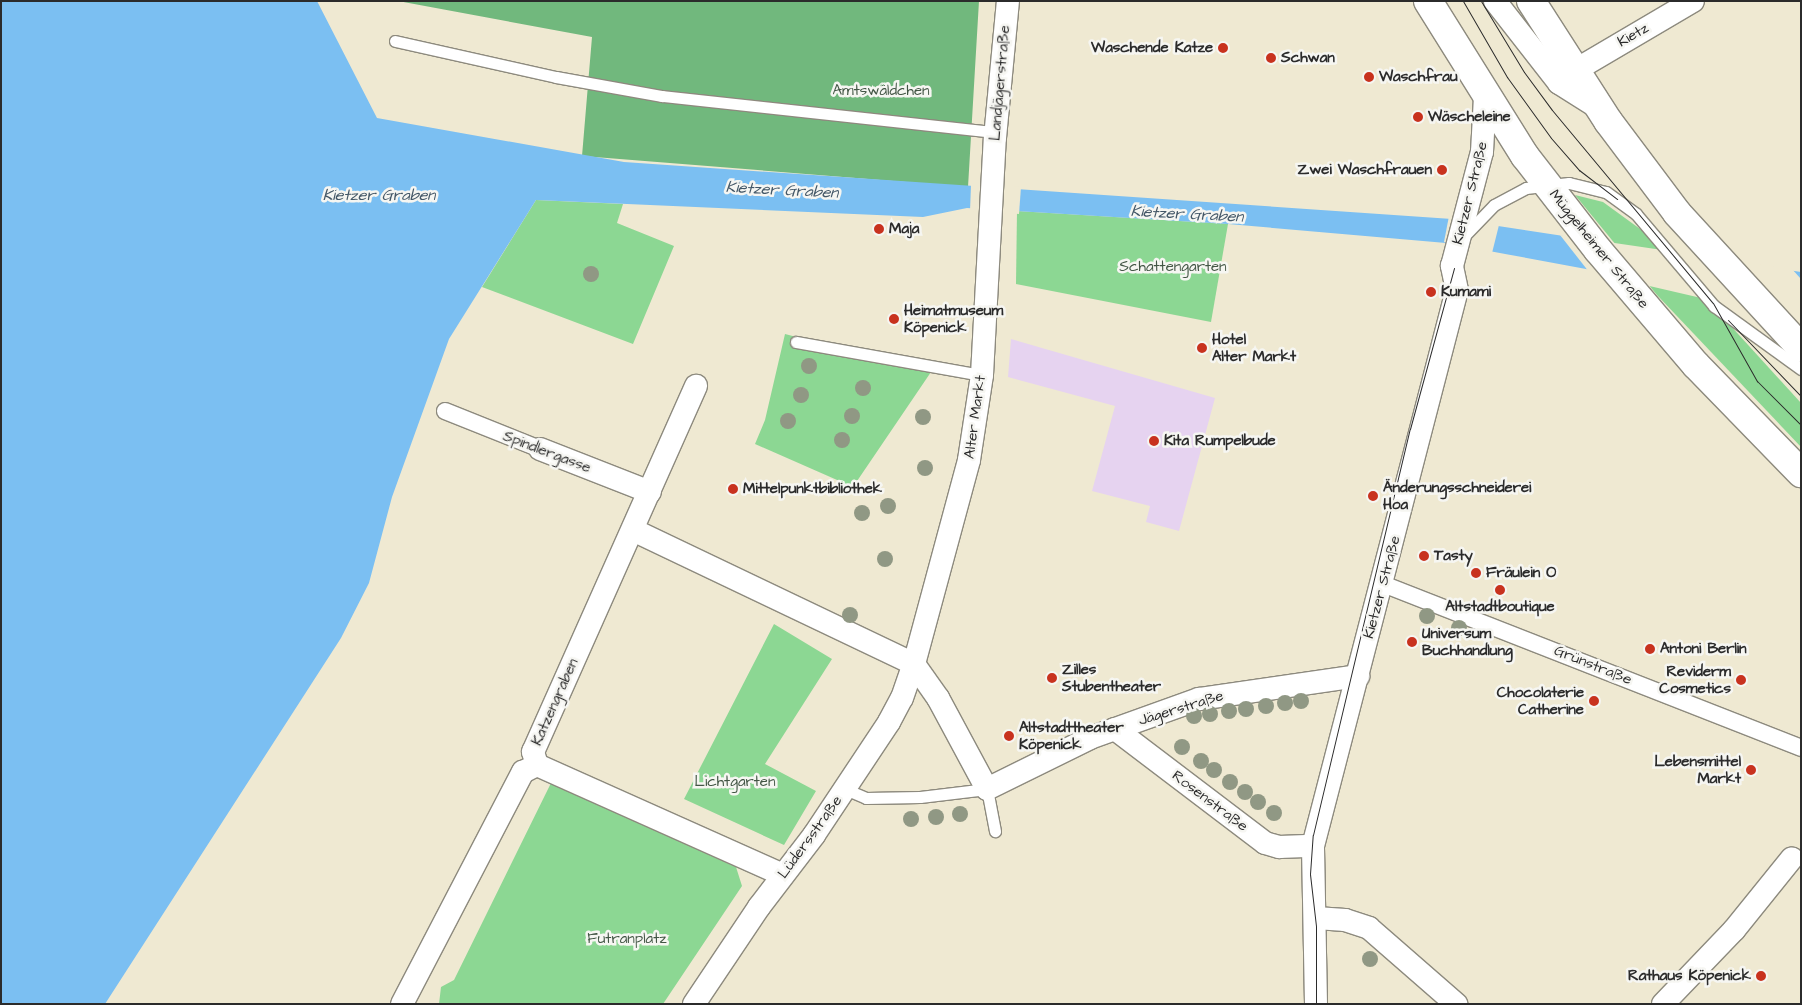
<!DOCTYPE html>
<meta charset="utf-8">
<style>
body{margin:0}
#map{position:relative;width:1802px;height:1005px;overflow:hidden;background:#efe9d2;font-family:"Architects Daughter",sans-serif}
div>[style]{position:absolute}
.built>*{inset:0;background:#e6d3f0}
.green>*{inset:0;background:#8cd793}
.forest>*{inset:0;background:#71b87d}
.water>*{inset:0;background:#7bbff2}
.pier>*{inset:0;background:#efe9d2}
.roads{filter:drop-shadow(1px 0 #8d8a7e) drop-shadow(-1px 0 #8d8a7e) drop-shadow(0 1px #8d8a7e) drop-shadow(0 -1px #8d8a7e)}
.service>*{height:11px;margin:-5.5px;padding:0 5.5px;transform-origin:5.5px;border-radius:5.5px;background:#fff}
.pedestrian>*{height:16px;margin:-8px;padding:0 8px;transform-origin:8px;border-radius:8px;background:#fff}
.minor>*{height:22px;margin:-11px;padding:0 11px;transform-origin:11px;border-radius:11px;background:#fff}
.secondary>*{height:28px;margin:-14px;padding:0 14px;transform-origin:14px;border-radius:14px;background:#fff}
.tram>*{height:1px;margin:-0.5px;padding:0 0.5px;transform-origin:0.5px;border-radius:0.5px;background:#2b2b2b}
.trees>*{width:16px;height:16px;margin:-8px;border-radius:50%;background:#909884}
.dots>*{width:14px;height:14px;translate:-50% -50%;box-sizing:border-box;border:2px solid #f6f6f2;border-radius:50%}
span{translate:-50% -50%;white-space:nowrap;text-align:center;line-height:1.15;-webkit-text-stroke:5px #f6f6f2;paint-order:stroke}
.street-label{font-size:15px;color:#2b2b2b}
.poi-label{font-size:15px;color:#2b2b2b;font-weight:700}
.right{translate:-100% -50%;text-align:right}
.left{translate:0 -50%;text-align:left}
.park-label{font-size:15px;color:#435645}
.water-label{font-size:16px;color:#435767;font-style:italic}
.frame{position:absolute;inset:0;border:2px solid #2b2b2b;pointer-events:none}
</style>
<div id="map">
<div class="built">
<i style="clip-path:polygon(1011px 339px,1215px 398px,1179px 531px,1146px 522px,1150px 506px,1092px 491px,1115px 406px,1008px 377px)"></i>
</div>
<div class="green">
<i style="clip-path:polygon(1575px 195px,1603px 202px,1647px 234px,1801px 403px,1801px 447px,1657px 295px)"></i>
<i style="clip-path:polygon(536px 200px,623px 204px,617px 223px,674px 246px,633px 344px,482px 287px)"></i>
<i style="clip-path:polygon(1017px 211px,1228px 224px,1211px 322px,1016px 284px)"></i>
<i style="clip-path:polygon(785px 334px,931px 372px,853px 487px,755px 444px,765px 420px)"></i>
<i style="clip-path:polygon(774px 624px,832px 659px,765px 764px,816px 791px,784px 845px,684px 799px)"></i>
<i style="clip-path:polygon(551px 783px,736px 867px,742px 886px,663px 1004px,439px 1004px,441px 987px,454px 980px)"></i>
</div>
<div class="forest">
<i style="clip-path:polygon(398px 1px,979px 1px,968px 187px,582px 156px,592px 37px)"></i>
</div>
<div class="water">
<i style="clip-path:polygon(1px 1px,317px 1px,377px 118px,624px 162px,1452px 219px,1801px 272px,1801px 319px,1586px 269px,1446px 243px,1228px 224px,967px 208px,923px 217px,536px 200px,449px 339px,392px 497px,369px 583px,341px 638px,105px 1004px,1px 1004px)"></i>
</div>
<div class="pier">
<i style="clip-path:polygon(971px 185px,1021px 187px,1019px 214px,970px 211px)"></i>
<i style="clip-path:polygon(1449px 216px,1499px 225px,1492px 253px,1444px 242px)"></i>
<i style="clip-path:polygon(1560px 235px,1792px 269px,1801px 279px,1801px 321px,1589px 272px)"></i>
</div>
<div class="roads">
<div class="service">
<i style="left:395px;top:41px;width:165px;rotate:12.6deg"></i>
<i style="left:556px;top:77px;width:108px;rotate:10.2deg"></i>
<i style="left:662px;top:96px;width:336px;rotate:6.2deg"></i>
<i style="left:1466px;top:234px;width:40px;rotate:-46deg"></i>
<i style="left:1494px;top:205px;width:36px;rotate:-28deg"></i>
<i style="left:1526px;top:188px;width:43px;rotate:-6.6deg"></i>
<i style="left:1569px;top:183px;width:38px;rotate:14deg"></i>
<i style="left:1606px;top:192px;width:37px;rotate:36deg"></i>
<i style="left:1636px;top:214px;width:121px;rotate:49.7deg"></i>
<i style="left:1714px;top:306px;width:107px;rotate:35.9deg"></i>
<i style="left:796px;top:342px;width:189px;rotate:10.1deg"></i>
<i style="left:845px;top:789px;width:23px;rotate:23deg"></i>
<i style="left:866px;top:798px;width:54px;rotate:-1.1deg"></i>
<i style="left:920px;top:797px;width:67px;rotate:-6.8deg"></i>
<i style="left:987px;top:789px;width:43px;rotate:79.2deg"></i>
</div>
<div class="pedestrian">
<i style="left:445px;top:411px;width:102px;rotate:21.8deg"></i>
<i style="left:1383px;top:584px;width:449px;rotate:21.4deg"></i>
</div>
<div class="minor">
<i style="left:1495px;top:1px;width:104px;rotate:52deg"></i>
<i style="left:1559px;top:83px;width:45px;rotate:32.3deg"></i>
<i style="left:1574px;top:71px;width:138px;rotate:-30.5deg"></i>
<i style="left:540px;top:449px;width:118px;rotate:21.4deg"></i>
<i style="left:633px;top:530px;width:311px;rotate:25.5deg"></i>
<i style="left:914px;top:664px;width:42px;rotate:54.8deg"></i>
<i style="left:938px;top:698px;width:103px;rotate:61.7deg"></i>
<i style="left:987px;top:789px;width:115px;rotate:-26.3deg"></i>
<i style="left:1090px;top:738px;width:116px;rotate:-19.7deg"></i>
<i style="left:1199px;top:699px;width:161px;rotate:-8.2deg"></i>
<i style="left:1115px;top:729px;width:188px;rotate:37.2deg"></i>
<i style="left:1265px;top:843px;width:15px;rotate:16deg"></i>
<i style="left:1279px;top:847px;width:34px;rotate:-2deg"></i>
<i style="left:537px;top:765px;width:14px;rotate:-107deg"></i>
<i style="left:533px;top:752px;width:401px;rotate:-66deg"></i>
<i style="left:537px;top:765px;width:269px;rotate:24.1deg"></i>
<i style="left:1316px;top:918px;width:29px;rotate:4deg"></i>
<i style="left:1345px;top:920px;width:25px;rotate:18deg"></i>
<i style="left:1369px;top:928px;width:116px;rotate:41.1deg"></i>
<i style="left:402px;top:1004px;width:262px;rotate:-62.5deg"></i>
<i style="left:523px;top:772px;width:16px;rotate:-27deg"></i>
<i style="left:694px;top:1004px;width:117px;rotate:-56.2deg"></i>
<i style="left:759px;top:907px;width:91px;rotate:-52.6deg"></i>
<i style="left:814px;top:835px;width:136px;rotate:-56.4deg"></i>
<i style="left:889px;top:722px;width:27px;rotate:-62deg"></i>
<i style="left:902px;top:698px;width:36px;rotate:-71deg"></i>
<i style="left:914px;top:664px;width:211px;rotate:-74.9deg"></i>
<i style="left:969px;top:460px;width:86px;rotate:-81.3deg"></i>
<i style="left:982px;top:375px;width:237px;rotate:-86.9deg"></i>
<i style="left:995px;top:138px;width:138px;rotate:-84.6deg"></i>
<i style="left:1316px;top:1004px;width:158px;rotate:-91.1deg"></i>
<i style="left:1313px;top:846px;width:574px;rotate:-75.48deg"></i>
<i style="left:1457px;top:290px;width:25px;rotate:-102deg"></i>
<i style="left:1452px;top:266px;width:118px;rotate:-75.3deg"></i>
<i style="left:1482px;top:152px;width:55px;rotate:-86.9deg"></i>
<i style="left:1663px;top:1004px;width:103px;rotate:-46.2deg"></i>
<i style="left:1734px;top:930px;width:92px;rotate:-51.1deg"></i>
</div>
<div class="secondary">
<i style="left:1428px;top:1px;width:183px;rotate:58deg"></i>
<i style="left:1525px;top:156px;width:119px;rotate:52.2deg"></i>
<i style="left:1598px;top:250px;width:151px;rotate:49.6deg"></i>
<i style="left:1696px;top:365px;width:151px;rotate:45.8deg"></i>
<i style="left:1531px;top:1px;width:143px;rotate:57.3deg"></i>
<i style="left:1608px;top:121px;width:115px;rotate:53.1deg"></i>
<i style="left:1677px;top:213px;width:183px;rotate:47.4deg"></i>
</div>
</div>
<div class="tram">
<i style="left:1463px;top:1px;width:88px;rotate:59.9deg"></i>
<i style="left:1507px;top:77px;width:75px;rotate:54.2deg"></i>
<i style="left:1551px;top:138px;width:43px;rotate:48.8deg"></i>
<i style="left:1579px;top:170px;width:48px;rotate:37.3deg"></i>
<i style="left:1481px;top:1px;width:83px;rotate:58.8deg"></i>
<i style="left:1524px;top:72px;width:47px;rotate:53.6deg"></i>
<i style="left:1552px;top:110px;width:251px;rotate:50.2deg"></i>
<i style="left:1713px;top:303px;width:90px;rotate:60.6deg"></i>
<i style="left:1757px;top:381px;width:62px;rotate:45deg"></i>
<i style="left:1728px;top:320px;width:105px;rotate:46.2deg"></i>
<i style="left:1316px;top:1004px;width:78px;rotate:-90deg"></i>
<i style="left:1316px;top:926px;width:52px;rotate:-96.6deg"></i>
<i style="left:1310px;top:874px;width:39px;rotate:-86deg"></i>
<i style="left:1313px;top:835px;width:417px;rotate:-76.6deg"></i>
<i style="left:1410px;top:429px;width:167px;rotate:-74.7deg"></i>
</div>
<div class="trees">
<i style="left:591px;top:274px"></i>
<i style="left:809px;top:366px"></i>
<i style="left:863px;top:388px"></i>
<i style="left:801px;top:395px"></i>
<i style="left:852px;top:416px"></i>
<i style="left:923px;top:417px"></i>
<i style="left:788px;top:421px"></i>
<i style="left:842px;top:440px"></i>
<i style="left:925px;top:468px"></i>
<i style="left:888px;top:506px"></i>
<i style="left:862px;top:513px"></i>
<i style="left:885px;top:559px"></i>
<i style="left:850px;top:615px"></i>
<i style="left:1427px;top:616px"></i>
<i style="left:1459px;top:628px"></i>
<i style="left:1301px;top:701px"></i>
<i style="left:1285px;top:703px"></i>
<i style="left:1266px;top:706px"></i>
<i style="left:1246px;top:709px"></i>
<i style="left:1229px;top:711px"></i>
<i style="left:1210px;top:714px"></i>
<i style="left:1194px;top:716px"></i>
<i style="left:1182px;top:747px"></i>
<i style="left:1201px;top:761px"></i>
<i style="left:1214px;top:770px"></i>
<i style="left:1230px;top:782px"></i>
<i style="left:1245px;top:792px"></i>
<i style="left:1258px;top:802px"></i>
<i style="left:1274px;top:813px"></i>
<i style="left:960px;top:814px"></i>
<i style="left:936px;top:817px"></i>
<i style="left:911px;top:819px"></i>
<i style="left:1370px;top:959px"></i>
</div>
<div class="dots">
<i style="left:1223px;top:48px;background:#c8321e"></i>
<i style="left:1271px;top:58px;background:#c8321e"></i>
<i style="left:1369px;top:77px;background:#c8321e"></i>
<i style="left:1418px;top:117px;background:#c8321e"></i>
<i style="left:1442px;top:170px;background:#c8321e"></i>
<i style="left:879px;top:229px;background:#c8321e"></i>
<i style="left:1431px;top:292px;background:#c8321e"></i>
<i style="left:894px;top:319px;background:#c8321e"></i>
<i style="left:1202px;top:348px;background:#c8321e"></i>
<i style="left:1154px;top:441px;background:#c8321e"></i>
<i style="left:733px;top:489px;background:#c8321e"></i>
<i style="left:1373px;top:496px;background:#c8321e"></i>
<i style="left:1424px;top:556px;background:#c8321e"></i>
<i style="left:1476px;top:573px;background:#c8321e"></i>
<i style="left:1500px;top:590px;background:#c8321e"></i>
<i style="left:1412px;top:642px;background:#c8321e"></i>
<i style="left:1650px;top:649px;background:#c8321e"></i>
<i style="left:1052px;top:678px;background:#c8321e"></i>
<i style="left:1741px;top:680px;background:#c8321e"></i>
<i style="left:1594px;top:701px;background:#c8321e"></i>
<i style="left:1009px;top:736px;background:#c8321e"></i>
<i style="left:1751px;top:770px;background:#c8321e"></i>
<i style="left:1761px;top:976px;background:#c8321e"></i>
</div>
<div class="street-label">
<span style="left:1633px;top:35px;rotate:-30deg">Kietz</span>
<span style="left:1000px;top:83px;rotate:-85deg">Landjägerstraße</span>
<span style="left:1470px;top:193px;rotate:-76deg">Kietzer Straße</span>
<span style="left:1599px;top:249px;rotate:51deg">Müggelheimer Straße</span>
<span style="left:975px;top:417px;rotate:-82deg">Alter Markt</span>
<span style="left:547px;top:452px;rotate:21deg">Spindlergasse</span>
<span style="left:1382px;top:587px;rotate:-75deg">Kietzer Straße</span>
<span style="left:1593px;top:665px;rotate:22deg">Grünstraße</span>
<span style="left:555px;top:702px;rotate:-66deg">Katzengraben</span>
<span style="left:1181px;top:708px;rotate:-17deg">Jägerstraße</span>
<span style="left:1210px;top:801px;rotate:37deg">Rosenstraße</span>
<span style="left:810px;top:837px;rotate:-54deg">Lüdersstraße</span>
</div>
<div class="poi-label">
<span class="right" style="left:1213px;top:48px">Waschende Katze</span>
<span class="left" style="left:1281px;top:58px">Schwan</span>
<span class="left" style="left:1379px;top:77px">Waschfrau</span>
<span class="left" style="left:1428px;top:117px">Wäscheleine</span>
<span class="right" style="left:1432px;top:170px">Zwei Waschfrauen</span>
<span class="left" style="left:889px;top:229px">Maja</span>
<span class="left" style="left:1441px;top:292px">Kumami</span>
<span class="left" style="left:904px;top:319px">Heimatmuseum<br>Köpenick</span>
<span class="left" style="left:1212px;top:348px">Hotel<br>Alter Markt</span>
<span class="left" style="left:1164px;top:441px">Kita Rumpelbude</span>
<span class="left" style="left:1383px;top:496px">Änderungsschneiderei<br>Hoa</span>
<span class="left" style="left:743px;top:489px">Mittelpunktbibliothek</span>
<span class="left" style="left:1434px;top:556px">Tasty</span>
<span class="left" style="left:1486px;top:573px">Fräulein O</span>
<span style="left:1500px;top:607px">Altstadtboutique</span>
<span class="left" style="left:1422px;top:642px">Universum<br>Buchhandlung</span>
<span class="left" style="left:1660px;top:649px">Antoni Berlin</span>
<span class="left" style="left:1062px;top:678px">Zilles<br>Stubentheater</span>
<span class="right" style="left:1731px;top:680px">Reviderm<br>Cosmetics</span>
<span class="right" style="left:1584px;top:701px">Chocolaterie<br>Catherine</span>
<span class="left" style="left:1019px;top:736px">Altstadttheater<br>Köpenick</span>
<span class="right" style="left:1741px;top:770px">Lebensmittel<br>Markt</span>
<span class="right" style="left:1751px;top:976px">Rathaus Köpenick</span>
</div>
<div class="park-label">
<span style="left:881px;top:91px">Amtswäldchen</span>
<span style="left:1173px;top:267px">Schattengarten</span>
<span style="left:735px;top:782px">Lichtgarten</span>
<span style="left:627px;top:939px">Futranplatz</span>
</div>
<div class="water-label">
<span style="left:782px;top:190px;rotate:3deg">Kietzer Graben</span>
<span style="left:379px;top:195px">Kietzer Graben</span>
<span style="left:1187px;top:214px;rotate:3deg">Kietzer Graben</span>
</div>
<div class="frame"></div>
</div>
